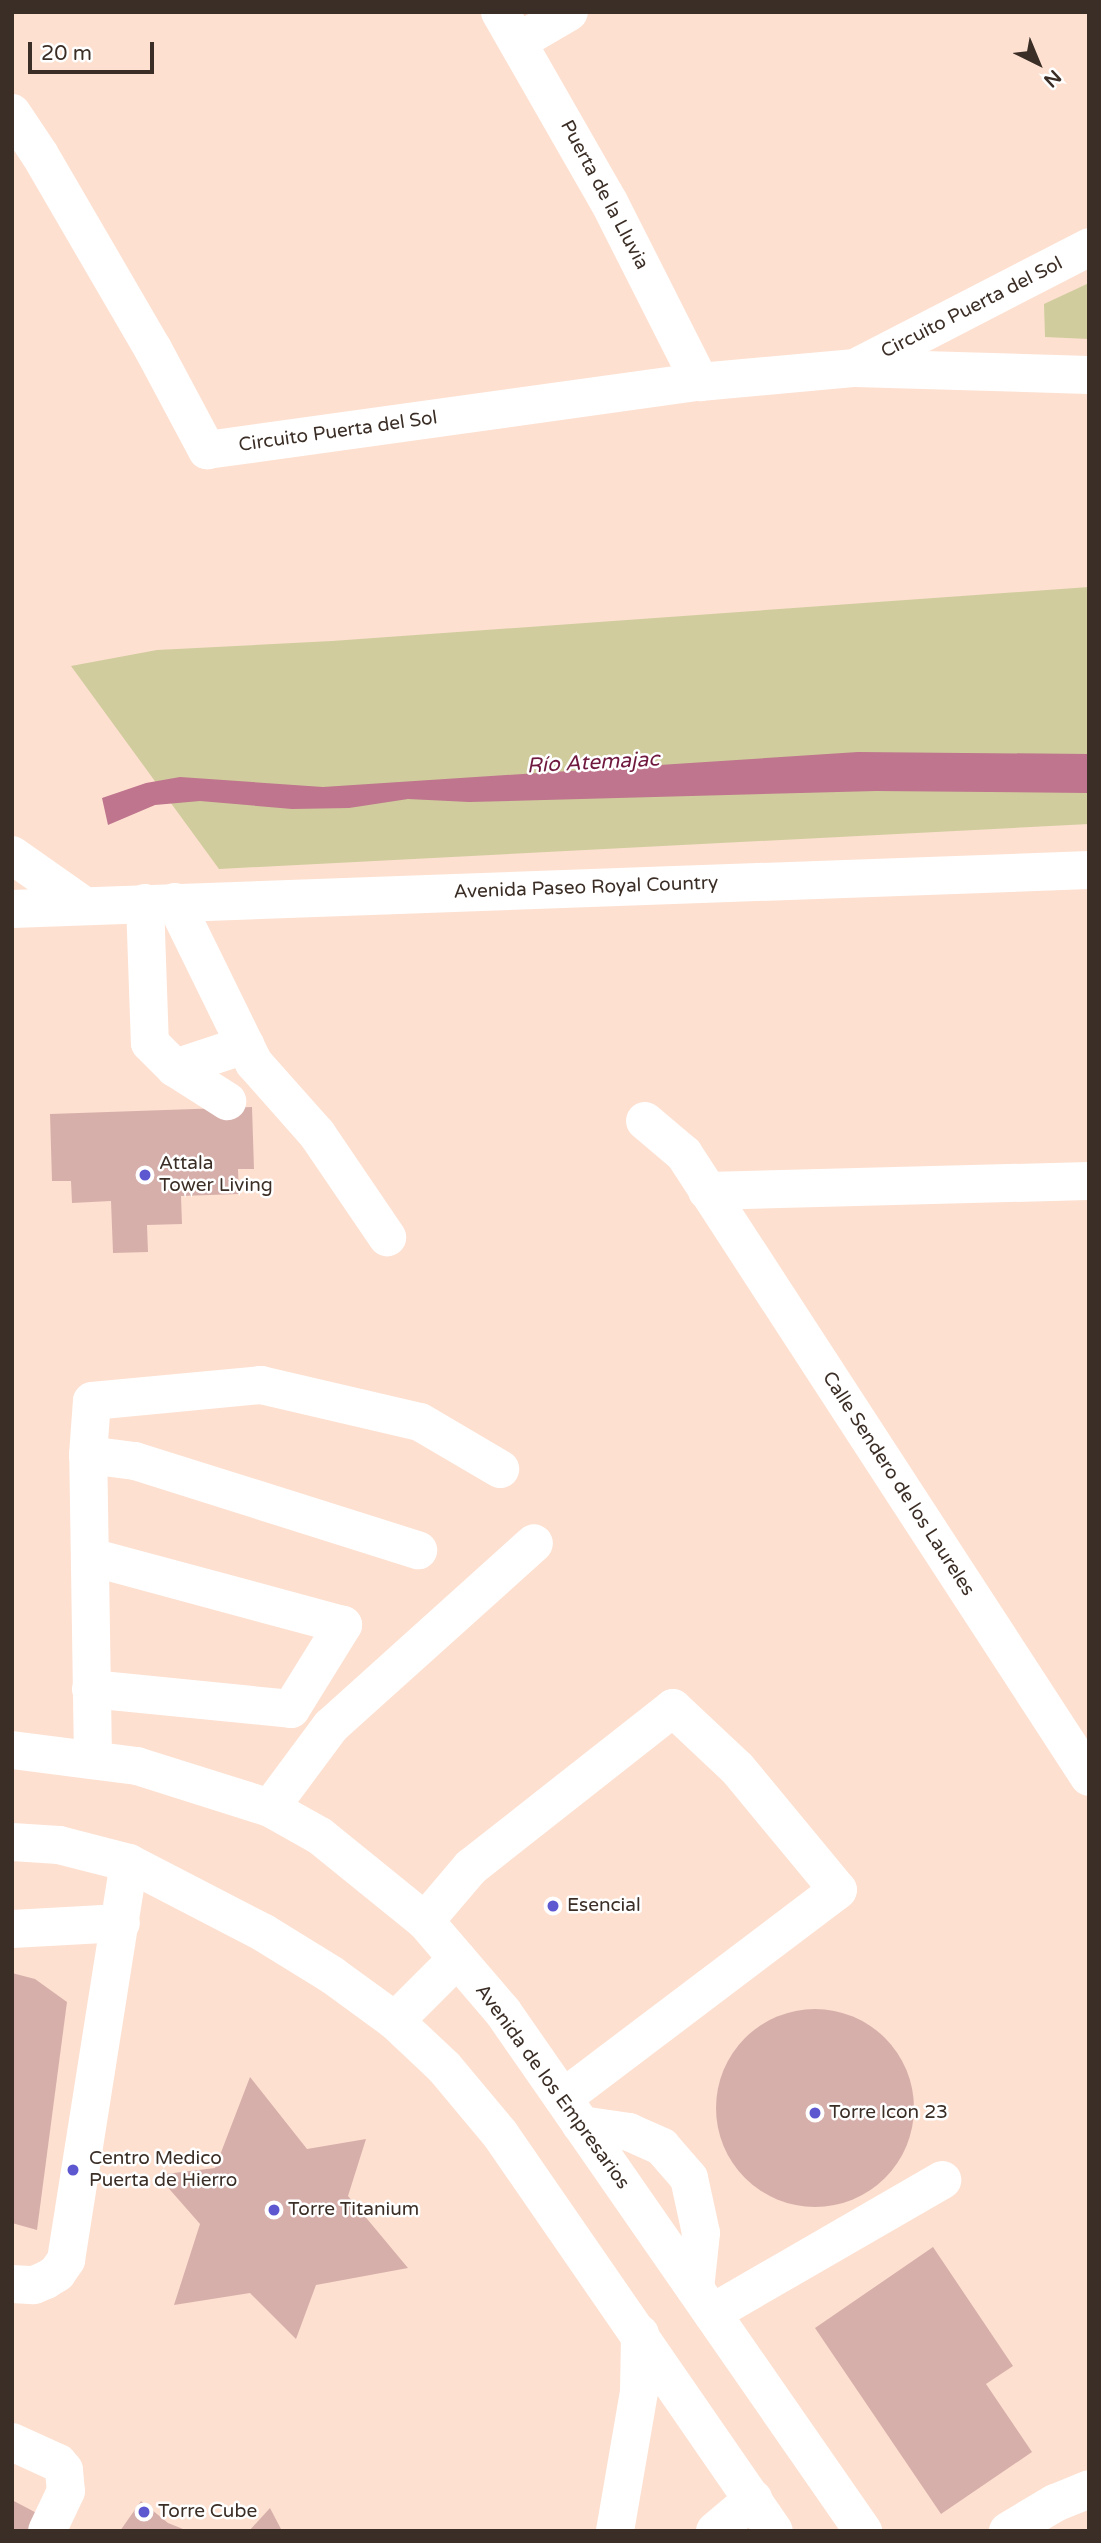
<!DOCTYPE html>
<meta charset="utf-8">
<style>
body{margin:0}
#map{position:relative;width:1101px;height:2543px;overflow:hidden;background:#fde0d0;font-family:"Varela Round",sans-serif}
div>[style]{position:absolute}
.green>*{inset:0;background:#d0cc9d}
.water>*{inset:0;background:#be758d}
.building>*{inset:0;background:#d7afaa}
.round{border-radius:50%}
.minor>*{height:38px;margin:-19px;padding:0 19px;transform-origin:19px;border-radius:19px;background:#fff}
.dots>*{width:19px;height:19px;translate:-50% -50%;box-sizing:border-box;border:4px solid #fff;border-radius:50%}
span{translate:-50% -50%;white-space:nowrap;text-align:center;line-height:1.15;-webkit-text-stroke:5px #fff;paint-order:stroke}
.street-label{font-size:19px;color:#3b2e26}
.poi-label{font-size:19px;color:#3b2e26}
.left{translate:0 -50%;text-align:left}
.water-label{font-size:21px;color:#70193f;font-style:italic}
.frame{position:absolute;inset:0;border:14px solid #3b2e26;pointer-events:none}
.north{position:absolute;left:1003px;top:28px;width:70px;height:70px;-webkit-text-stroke:5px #fff;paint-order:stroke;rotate:137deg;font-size:19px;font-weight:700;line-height:28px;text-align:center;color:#3b2e26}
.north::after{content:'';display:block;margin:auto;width:24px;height:32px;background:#3b2e26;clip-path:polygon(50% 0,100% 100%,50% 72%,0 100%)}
.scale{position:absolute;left:28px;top:42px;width:126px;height:32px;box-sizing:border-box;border:4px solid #3b2e26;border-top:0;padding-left:9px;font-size:21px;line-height:24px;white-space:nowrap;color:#3b2e26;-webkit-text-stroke:5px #fff;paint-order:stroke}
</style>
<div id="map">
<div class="green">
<i style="clip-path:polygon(1089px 283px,1089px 339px,1045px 337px,1044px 304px)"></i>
<i style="clip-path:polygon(1089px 587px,1089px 824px,219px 869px,71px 666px,157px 650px,332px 641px)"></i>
</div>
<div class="water">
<i style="clip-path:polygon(858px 752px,1089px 754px,1089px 793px,876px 791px,469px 802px,408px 799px,349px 808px,292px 809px,200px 801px,155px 805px,108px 825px,102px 798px,146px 783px,180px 777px,323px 787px)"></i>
</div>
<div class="building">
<i style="clip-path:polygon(252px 1107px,254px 1169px,238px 1169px,239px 1194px,181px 1196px,182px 1224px,147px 1225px,148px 1252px,113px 1253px,111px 1201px,72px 1203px,71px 1181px,52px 1181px,50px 1114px)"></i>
<i style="clip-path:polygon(12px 1973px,35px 1979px,67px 2002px,37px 2230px,12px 2223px)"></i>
<i class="round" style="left:716px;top:2009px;width:198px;height:198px"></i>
<i style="clip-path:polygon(250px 2077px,307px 2149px,366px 2139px,348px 2196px,408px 2268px,316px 2285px,296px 2339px,250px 2293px,174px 2305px,200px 2224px,157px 2175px,215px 2168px)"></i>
<i style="clip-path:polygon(933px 2247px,1013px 2366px,986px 2384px,1032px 2452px,941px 2514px,815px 2328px)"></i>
<i style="clip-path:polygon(12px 2500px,48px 2519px,42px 2531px,12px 2531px)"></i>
<i style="clip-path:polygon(141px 2501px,168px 2523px,188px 2531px,120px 2531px)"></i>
<i style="clip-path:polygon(270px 2508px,282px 2531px,249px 2531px)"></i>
</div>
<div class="minor">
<i style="left:500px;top:12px;width:219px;rotate:60.2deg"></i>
<i style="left:609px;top:202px;width:202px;rotate:63.2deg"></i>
<i style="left:518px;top:42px;width:59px;rotate:-30.5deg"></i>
<i style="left:12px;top:113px;width:50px;rotate:56.3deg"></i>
<i style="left:40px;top:155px;width:225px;rotate:59.8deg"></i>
<i style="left:153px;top:349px;width:115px;rotate:61.9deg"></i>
<i style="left:207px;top:450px;width:498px;rotate:-7.9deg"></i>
<i style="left:700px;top:382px;width:156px;rotate:-5.2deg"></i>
<i style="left:855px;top:368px;width:234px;rotate:1.7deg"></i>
<i style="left:857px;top:367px;width:261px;rotate:-27.3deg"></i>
<i style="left:12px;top:855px;width:87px;rotate:35.2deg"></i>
<i style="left:175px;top:902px;width:179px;rotate:63.9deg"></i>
<i style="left:254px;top:1063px;width:95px;rotate:48.4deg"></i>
<i style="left:317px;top:1134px;width:125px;rotate:55.8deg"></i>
<i style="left:145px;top:903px;width:140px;rotate:88deg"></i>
<i style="left:150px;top:1043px;width:35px;rotate:45deg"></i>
<i style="left:175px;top:1068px;width:62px;rotate:32.4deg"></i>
<i style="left:12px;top:909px;width:1078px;rotate:-2.07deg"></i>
<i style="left:175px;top:1068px;width:74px;rotate:-18.2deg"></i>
<i style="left:645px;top:1121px;width:51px;rotate:40.2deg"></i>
<i style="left:684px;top:1154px;width:743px;rotate:56.97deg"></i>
<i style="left:707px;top:1191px;width:382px;rotate:-1.5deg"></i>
<i style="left:88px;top:1455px;width:47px;rotate:7.3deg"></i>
<i style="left:135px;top:1461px;width:297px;rotate:17.5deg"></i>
<i style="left:91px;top:1689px;width:201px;rotate:5.7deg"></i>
<i style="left:291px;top:1709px;width:99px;rotate:-58.2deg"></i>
<i style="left:343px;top:1625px;width:261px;rotate:-164.9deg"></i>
<i style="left:12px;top:1750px;width:126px;rotate:7.3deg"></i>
<i style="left:137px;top:1766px;width:139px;rotate:17.5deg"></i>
<i style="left:270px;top:1808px;width:57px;rotate:29.2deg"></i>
<i style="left:320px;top:1836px;width:135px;rotate:39deg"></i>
<i style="left:425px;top:1921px;width:120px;rotate:49.4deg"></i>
<i style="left:503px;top:2012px;width:632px;rotate:55.25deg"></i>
<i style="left:93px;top:1759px;width:304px;rotate:-90.9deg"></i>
<i style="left:88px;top:1455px;width:54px;rotate:-85.8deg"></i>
<i style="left:92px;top:1401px;width:170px;rotate:-5.4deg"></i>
<i style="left:261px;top:1385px;width:163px;rotate:13.1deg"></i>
<i style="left:420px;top:1422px;width:93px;rotate:30.4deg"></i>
<i style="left:270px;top:1808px;width:102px;rotate:-53.4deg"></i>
<i style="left:331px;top:1726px;width:273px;rotate:-42deg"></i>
<i style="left:12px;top:1842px;width:47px;rotate:3.7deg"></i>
<i style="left:59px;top:1845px;width:72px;rotate:14.4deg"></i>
<i style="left:129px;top:1863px;width:152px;rotate:27.4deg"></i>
<i style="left:264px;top:1933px;width:80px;rotate:31.7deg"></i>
<i style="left:332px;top:1975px;width:78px;rotate:36.1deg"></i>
<i style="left:395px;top:2021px;width:67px;rotate:43.2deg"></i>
<i style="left:444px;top:2067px;width:87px;rotate:50.1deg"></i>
<i style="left:500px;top:2134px;width:482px;rotate:55.4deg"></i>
<i style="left:425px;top:1921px;width:71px;rotate:-49.6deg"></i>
<i style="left:471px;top:1867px;width:257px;rotate:-38.2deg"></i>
<i style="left:673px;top:1708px;width:88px;rotate:43.2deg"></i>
<i style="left:737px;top:1768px;width:158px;rotate:50.4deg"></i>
<i style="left:838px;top:1890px;width:345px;rotate:142.9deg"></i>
<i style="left:12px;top:1929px;width:109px;rotate:-3.2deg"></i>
<i style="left:395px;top:2021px;width:88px;rotate:-45deg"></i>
<i style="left:581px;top:2125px;width:49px;rotate:8.3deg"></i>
<i style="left:629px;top:2132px;width:36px;rotate:24deg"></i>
<i style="left:662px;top:2147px;width:41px;rotate:48.9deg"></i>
<i style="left:689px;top:2178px;width:56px;rotate:77.7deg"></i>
<i style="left:701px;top:2233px;width:56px;rotate:96.1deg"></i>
<i style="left:12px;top:2284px;width:22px;rotate:3deg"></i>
<i style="left:34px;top:2285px;width:13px;rotate:-23deg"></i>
<i style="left:46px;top:2280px;width:13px;rotate:-32deg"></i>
<i style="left:57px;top:2273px;width:16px;rotate:-55deg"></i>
<i style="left:66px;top:2260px;width:402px;rotate:-81deg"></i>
<i style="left:712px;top:2313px;width:266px;rotate:-30deg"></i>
<i style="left:12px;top:2442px;width:51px;rotate:24.5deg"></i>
<i style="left:58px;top:2463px;width:9px;rotate:49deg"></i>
<i style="left:64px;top:2470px;width:21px;rotate:85deg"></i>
<i style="left:66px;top:2491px;width:44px;rotate:115.4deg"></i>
<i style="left:615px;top:2531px;width:141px;rotate:-80.2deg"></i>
<i style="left:639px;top:2392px;width:58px;rotate:-89deg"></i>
<i style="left:715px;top:2531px;width:50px;rotate:-40.1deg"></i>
<i style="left:1008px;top:2531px;width:55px;rotate:-30.8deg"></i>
<i style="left:1055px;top:2503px;width:37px;rotate:-22deg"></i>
</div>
<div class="dots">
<i style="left:145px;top:1175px;background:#5e58d0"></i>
<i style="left:553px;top:1906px;background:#5e58d0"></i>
<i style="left:815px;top:2113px;background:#5e58d0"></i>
<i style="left:73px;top:2170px;background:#5e58d0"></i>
<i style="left:274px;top:2210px;background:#5e58d0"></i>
<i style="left:144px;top:2512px;background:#5e58d0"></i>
</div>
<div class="street-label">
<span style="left:604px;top:195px;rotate:62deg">Puerta de la Lluvia</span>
<span style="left:972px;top:308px;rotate:-27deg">Circuito Puerta del Sol</span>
<span style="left:338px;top:432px;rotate:-8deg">Circuito Puerta del Sol</span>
<span style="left:586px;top:888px;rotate:-2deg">Avenida Paseo Royal Country</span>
<span style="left:898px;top:1484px;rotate:57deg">Calle Sendero de los Laureles</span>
<span style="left:552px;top:2087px;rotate:54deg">Avenida de los Empresarios</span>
</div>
<div class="poi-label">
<span class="left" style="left:159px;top:1175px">Attala<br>Tower Living</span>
<span class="left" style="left:567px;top:1906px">Esencial</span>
<span class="left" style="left:829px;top:2113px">Torre Icon 23</span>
<span class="left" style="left:89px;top:2170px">Centro Medico<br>Puerta de Hierro</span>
<span class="left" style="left:288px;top:2210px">Torre Titanium</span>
<span class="left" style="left:158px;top:2512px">Torre Cube</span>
</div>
<div class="water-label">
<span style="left:593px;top:763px;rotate:-3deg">Río Atemajac</span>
</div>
<div class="frame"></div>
<div class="north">N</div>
<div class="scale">20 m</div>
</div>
